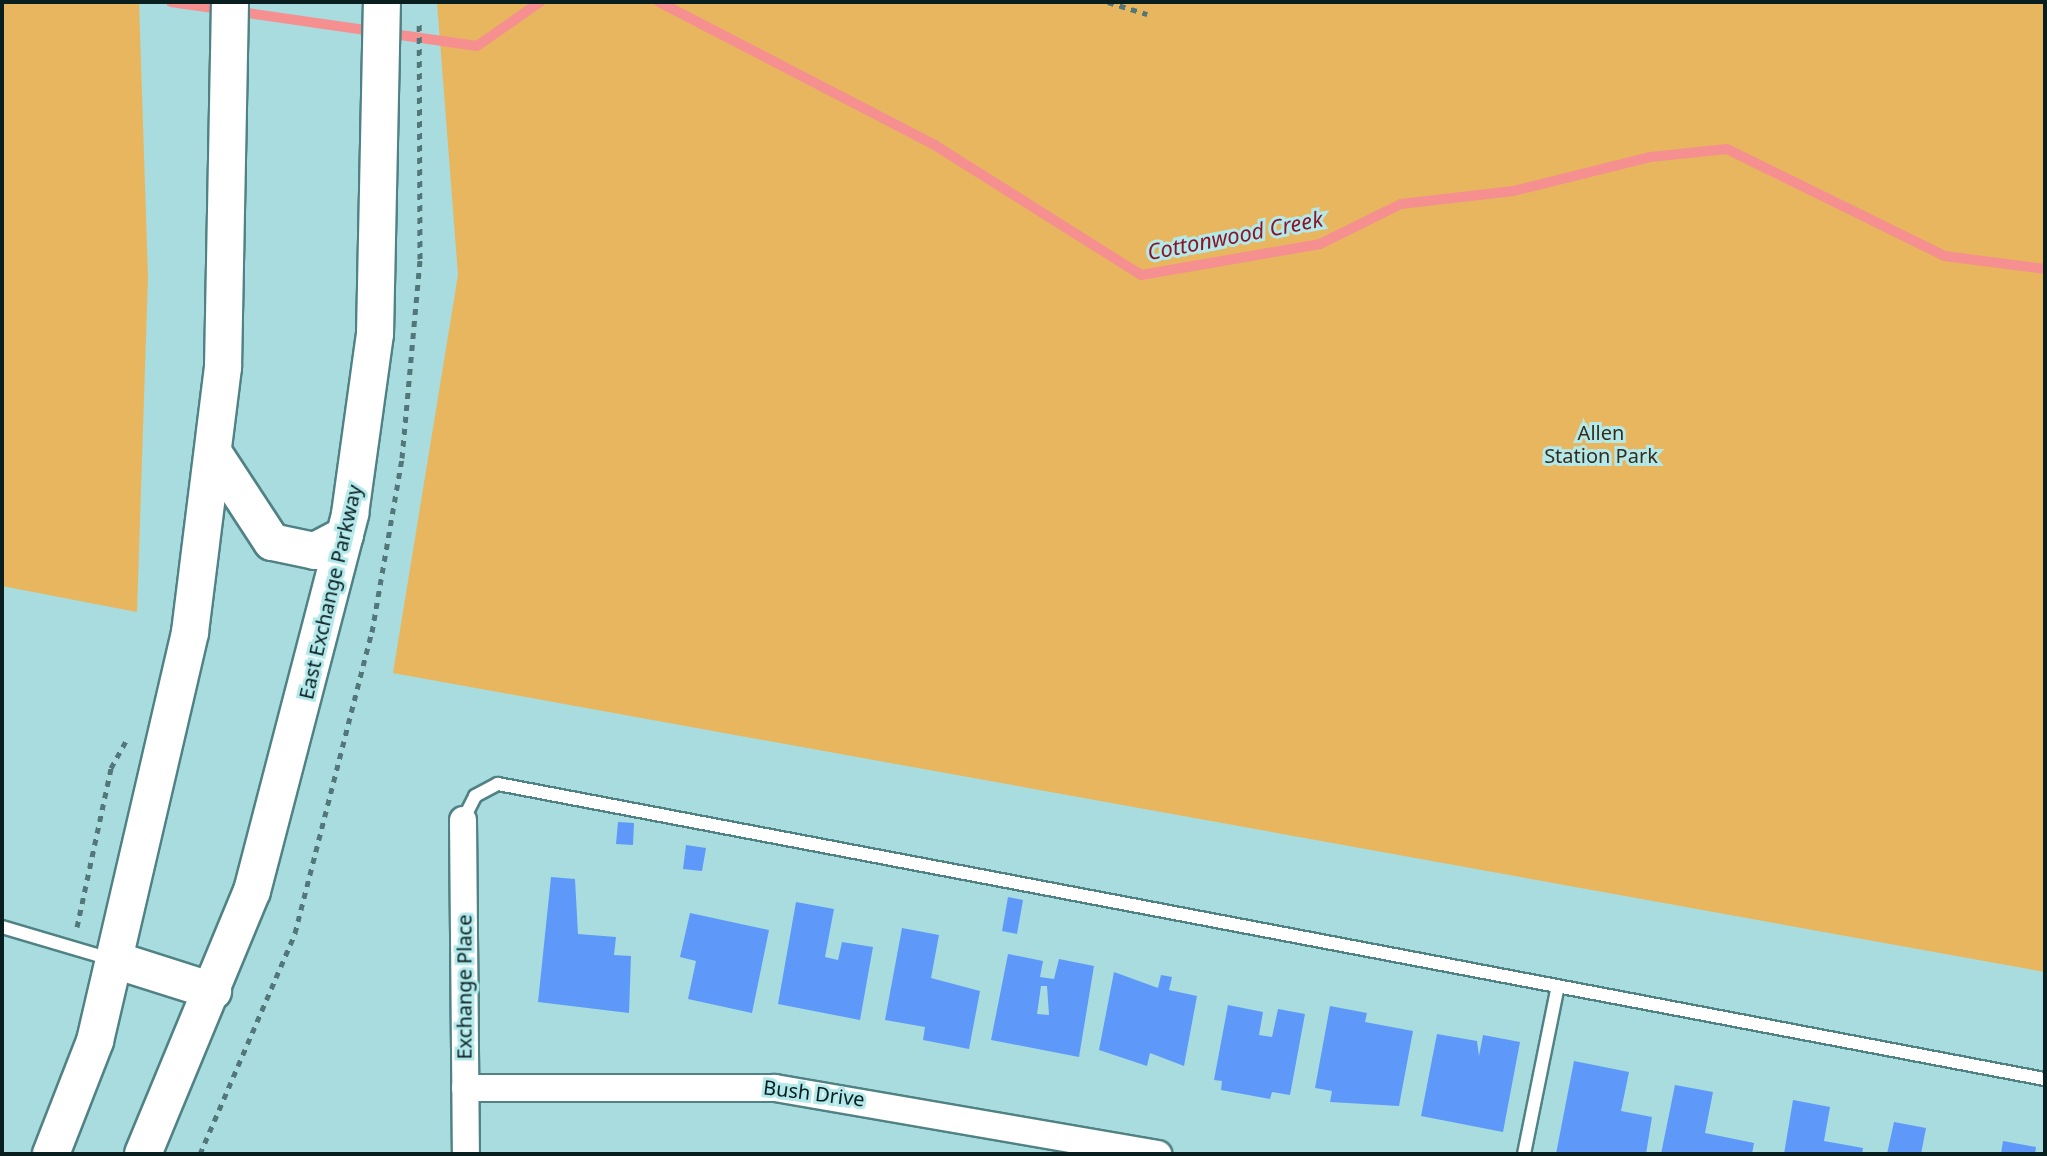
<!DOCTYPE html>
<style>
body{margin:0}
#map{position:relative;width:2047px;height:1156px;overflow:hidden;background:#a8dcde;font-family:"Noto Sans",sans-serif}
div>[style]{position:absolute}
.green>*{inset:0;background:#e7b65f}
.stream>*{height:10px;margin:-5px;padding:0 5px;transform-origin:5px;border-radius:5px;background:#f68f90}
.building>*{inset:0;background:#5e99fa}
.path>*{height:5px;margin-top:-2.5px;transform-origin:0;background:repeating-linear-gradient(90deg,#537778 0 6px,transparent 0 12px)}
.roads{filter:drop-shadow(2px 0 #508285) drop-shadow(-2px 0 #508285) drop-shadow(0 2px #508285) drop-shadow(0 -2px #508285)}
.service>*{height:12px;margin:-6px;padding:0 6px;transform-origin:6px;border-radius:6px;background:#fff}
.minor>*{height:26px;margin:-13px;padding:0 13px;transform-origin:13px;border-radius:13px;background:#fff}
.secondary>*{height:36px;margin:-18px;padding:0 18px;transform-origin:18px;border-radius:18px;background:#fff}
span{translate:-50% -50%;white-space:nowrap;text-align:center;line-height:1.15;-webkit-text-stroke:6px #b4e9eb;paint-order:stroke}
.park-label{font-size:20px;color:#382c18}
.street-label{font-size:20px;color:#091e1f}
.water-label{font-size:22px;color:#8a1727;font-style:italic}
.frame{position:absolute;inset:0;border:4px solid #091e1f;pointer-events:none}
</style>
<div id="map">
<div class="green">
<i style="clip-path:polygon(2px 2px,139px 2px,148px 277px,137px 612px,2px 586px)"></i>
<i style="clip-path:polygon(437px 2px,2045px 2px,2045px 972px,393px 673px,458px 275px)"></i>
</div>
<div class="stream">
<i style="left:171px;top:2px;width:309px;rotate:8.2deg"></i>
<i style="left:477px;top:46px;width:77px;rotate:-34.9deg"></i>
<i style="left:659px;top:2px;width:309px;rotate:27.4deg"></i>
<i style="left:933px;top:144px;width:246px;rotate:32.2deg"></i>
<i style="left:1141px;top:275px;width:182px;rotate:-9.8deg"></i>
<i style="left:1320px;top:244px;width:90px;rotate:-26.3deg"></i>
<i style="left:1401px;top:204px;width:113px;rotate:-6.6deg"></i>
<i style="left:1513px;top:191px;width:141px;rotate:-13.9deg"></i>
<i style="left:1650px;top:157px;width:77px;rotate:-5.9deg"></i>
<i style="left:1727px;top:149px;width:242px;rotate:26.2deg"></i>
<i style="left:1944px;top:256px;width:102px;rotate:7.3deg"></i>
</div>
<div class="building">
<i style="clip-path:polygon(618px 822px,634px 823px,633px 845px,616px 844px)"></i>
<i style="clip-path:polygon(686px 845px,706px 848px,702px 871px,683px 869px)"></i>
<i style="clip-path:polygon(551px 877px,575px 879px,578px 934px,616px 937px,614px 955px,631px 956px,629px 1013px,538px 1002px)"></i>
<i style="clip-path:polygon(1008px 897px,1023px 900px,1017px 934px,1002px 931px)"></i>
<i style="clip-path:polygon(796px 902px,834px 909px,825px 957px,838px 960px,842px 942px,873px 947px,860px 1020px,778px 1004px)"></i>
<i style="clip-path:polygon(690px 913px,769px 930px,752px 1013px,688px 999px,696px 961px,680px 957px)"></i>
<i style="clip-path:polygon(902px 928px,939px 935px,931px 978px,980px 991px,969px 1049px,923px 1040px,925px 1027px,885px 1020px)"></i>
<i style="clip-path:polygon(evenodd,1008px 954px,1043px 961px,1040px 977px,1054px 979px,1059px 959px,1094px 966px,1079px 1057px,991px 1040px,1008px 954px,1041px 986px,1047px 986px,1049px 1015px,1037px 1014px,1041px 986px)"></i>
<i style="clip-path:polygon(1114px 972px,1158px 988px,1161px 975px,1172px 977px,1169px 990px,1197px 996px,1184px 1066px,1150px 1053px,1147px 1066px,1099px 1050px)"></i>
<i style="clip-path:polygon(1228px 1005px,1263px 1012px,1259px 1035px,1272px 1037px,1278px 1009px,1305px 1014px,1290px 1095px,1272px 1092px,1270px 1099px,1221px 1090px,1222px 1081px,1214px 1080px)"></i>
<i style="clip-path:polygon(1330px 1006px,1367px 1013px,1365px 1022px,1413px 1031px,1399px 1106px,1330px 1102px,1332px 1091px,1315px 1088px)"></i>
<i style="clip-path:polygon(1437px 1034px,1477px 1041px,1479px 1056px,1483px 1035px,1520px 1042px,1503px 1132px,1421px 1116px)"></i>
<i style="clip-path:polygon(1574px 1061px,1629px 1072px,1621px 1111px,1652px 1117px,1646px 1154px,1556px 1154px)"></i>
<i style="clip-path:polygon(1675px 1085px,1713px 1092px,1705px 1133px,1754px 1143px,1752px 1154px,1661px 1154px)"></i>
<i style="clip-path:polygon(1793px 1100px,1830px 1107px,1824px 1141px,1863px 1148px,1862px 1154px,1784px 1154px)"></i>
<i style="clip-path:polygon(1894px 1122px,1926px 1128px,1921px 1154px,1887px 1154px)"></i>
<i style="clip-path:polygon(2003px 1141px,2036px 1147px,2035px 1154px,2001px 1154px)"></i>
</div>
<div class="path">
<i style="left:1108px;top:2px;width:41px;rotate:17.1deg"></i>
<i style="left:77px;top:927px;width:163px;rotate:-77.9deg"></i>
<i style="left:111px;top:768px;width:35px;rotate:-61deg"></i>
<i style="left:200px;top:1154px;width:241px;rotate:-66.7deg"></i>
<i style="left:295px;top:933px;width:311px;rotate:-75.7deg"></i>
<i style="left:372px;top:632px;width:177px;rotate:-80.2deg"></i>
<i style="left:402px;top:458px;width:200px;rotate:-84.8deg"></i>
<i style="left:420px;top:259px;width:235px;rotate:-90.2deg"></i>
</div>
<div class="roads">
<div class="service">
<i style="left:463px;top:820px;width:27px;rotate:-63deg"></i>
<i style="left:475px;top:796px;width:26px;rotate:-28deg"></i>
<i style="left:498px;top:784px;width:1575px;rotate:10.8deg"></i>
<i style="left:2px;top:927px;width:113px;rotate:16.5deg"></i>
<i style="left:1524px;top:1154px;width:171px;rotate:-78.6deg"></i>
</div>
<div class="minor">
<i style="left:463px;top:820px;width:334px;rotate:89.5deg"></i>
<i style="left:465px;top:1088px;width:310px"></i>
<i style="left:775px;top:1088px;width:389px;rotate:9.8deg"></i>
</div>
<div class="secondary">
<i style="left:215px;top:455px;width:104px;rotate:56.8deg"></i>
<i style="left:272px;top:542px;width:44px;rotate:11.8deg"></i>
<i style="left:315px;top:551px;width:34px;rotate:-28deg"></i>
<i style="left:115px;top:960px;width:103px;rotate:17.6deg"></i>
<i style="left:51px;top:1154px;width:121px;rotate:-68.7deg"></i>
<i style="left:95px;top:1041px;width:420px;rotate:-76.9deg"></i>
<i style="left:190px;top:632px;width:267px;rotate:-82.9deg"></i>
<i style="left:223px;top:367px;width:365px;rotate:-88.9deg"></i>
<i style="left:143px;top:1154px;width:285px;rotate:-67.5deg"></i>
<i style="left:252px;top:891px;width:390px;rotate:-75.4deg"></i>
<i style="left:350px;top:514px;width:182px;rotate:-82.1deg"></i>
<i style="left:375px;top:334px;width:332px;rotate:-88.8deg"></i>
</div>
</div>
<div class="park-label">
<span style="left:1601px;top:444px">Allen<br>Station Park</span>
</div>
<div class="street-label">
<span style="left:330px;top:592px;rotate:-77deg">East Exchange Parkway</span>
<span style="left:464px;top:987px;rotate:-90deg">Exchange Place</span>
<span style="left:814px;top:1093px;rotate:7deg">Bush Drive</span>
</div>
<div class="water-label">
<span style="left:1235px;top:235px;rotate:-11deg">Cottonwood Creek</span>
</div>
<div class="frame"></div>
</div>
